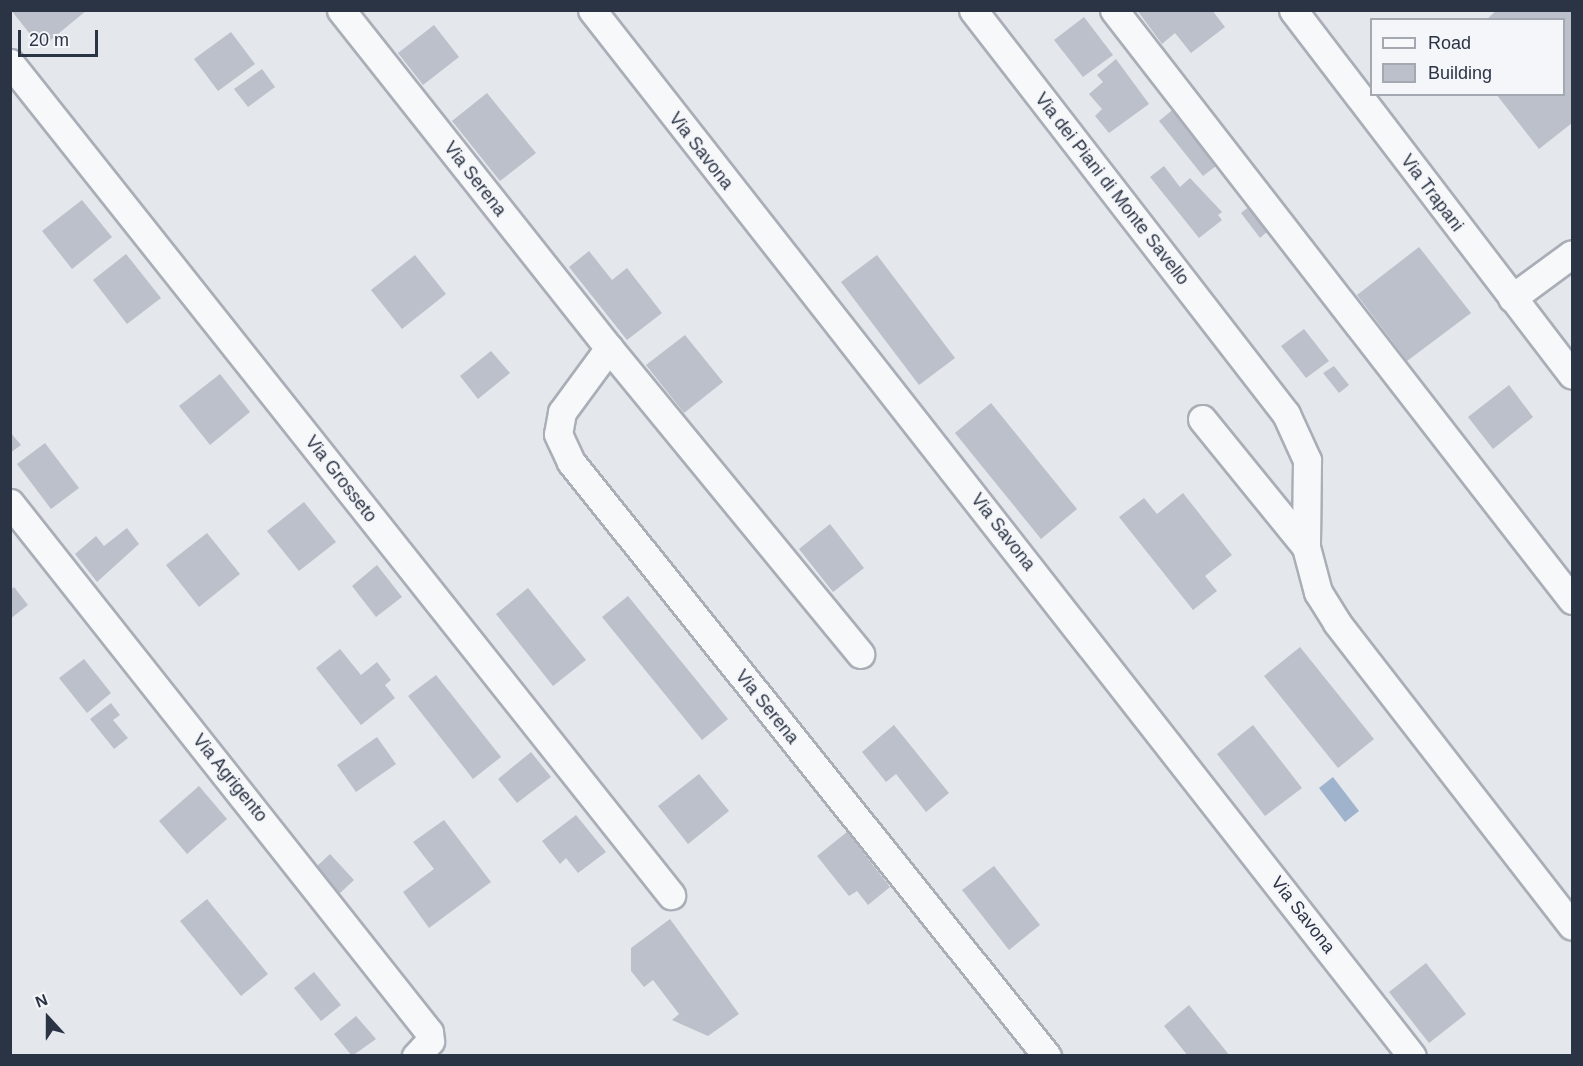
<!DOCTYPE html>
<style>
body{margin:0}
#map{position:relative;width:1583px;height:1066px;overflow:hidden;background:#e4e7ec;font-family:Helvetica,sans-serif}
div>[style]{position:absolute}
.water>*{inset:0;background:#9fb4cc}
.building>*{inset:0;background:#bbc0ca}
.roads{filter:drop-shadow(2px 0 #a9aeb7) drop-shadow(-2px 0 #a9aeb7) drop-shadow(0 2px #a9aeb7) drop-shadow(0 -2px #a9aeb7)}
.minor>*{height:27px;margin:-13.5px;padding:0 13.5px;transform-origin:13.5px;border-radius:13.5px;background:#f7f8fa}
span{translate:-50% -50%;white-space:nowrap;text-align:center;line-height:1.15;-webkit-text-stroke:4.5px #f4f6f9;paint-order:stroke}
.street-label{font-size:18px;color:#2b3445}
.frame{position:absolute;inset:0;border:12px solid #2b3445;pointer-events:none}
.legend{position:absolute;left:1370px;top:18px;width:195px;height:78px;box-sizing:border-box;background:#f4f6f9;border:2px solid #a4a8b1;margin:0;padding:8px 10px;list-style:none;font-size:18px;color:#2b3445}
.legend li{display:flex;align-items:center;gap:12px;height:30px}
.legend b{width:30px;border:2px solid #a4a8b1}
.north{position:absolute;left:18px;top:988px;width:60px;height:60px;-webkit-text-stroke:4px #f4f6f9;paint-order:stroke;rotate:339deg;font-size:16px;font-weight:700;line-height:24px;text-align:center;color:#2b3445}
.north::after{content:'';display:block;margin:auto;width:21px;height:27px;background:#2b3445;clip-path:polygon(50% 0,100% 100%,50% 72%,0 100%)}
.scale{position:absolute;left:18px;top:30px;width:80px;height:27px;box-sizing:border-box;border:3px solid #2b3445;border-top:0;padding-left:8px;font-size:18px;line-height:21px;white-space:nowrap;color:#2b3445;-webkit-text-stroke:4px #f4f6f9;paint-order:stroke}
</style>
<div id="map">
<div class="water">
<i style="clip-path:polygon(1333px 777px,1359px 811px,1345px 822px,1319px 788px)"></i>
</div>
<div class="building">
<i style="clip-path:polygon(11px 10px,87px 10px,41px 48px)"></i>
<i style="clip-path:polygon(1137px 10px,1212px 10px,1225px 27px,1191px 53px,1175px 33px,1162px 44px)"></i>
<i style="clip-path:polygon(1497px 10px,1572px 10px,1572px 123px,1539px 149px,1496px 94px,1564px 94px,1564px 20px,1486px 20px)"></i>
<i style="clip-path:polygon(1084px 17px,1113px 55px,1083px 77px,1054px 40px)"></i>
<i style="clip-path:polygon(434px 25px,459px 57px,423px 85px,398px 53px)"></i>
<i style="clip-path:polygon(231px 32px,255px 64px,218px 91px,194px 59px)"></i>
<i style="clip-path:polygon(1116px 59px,1149px 104px,1109px 133px,1095px 116px,1102px 109px,1089px 94px,1103px 82px,1097px 75px)"></i>
<i style="clip-path:polygon(262px 69px,275px 87px,248px 107px,234px 89px)"></i>
<i style="clip-path:polygon(487px 93px,536px 153px,500px 181px,452px 121px)"></i>
<i style="clip-path:polygon(1176px 107px,1220px 163px,1203px 176px,1159px 121px)"></i>
<i style="clip-path:polygon(1164px 166px,1180px 187px,1190px 178px,1222px 212px,1218px 215px,1222px 220px,1199px 238px,1150px 177px)"></i>
<i style="clip-path:polygon(82px 200px,112px 237px,72px 269px,42px 231px)"></i>
<i style="clip-path:polygon(1250px 206px,1269px 230px,1260px 238px,1241px 213px)"></i>
<i style="clip-path:polygon(1419px 247px,1471px 313px,1407px 361px,1357px 295px)"></i>
<i style="clip-path:polygon(589px 251px,612px 280px,627px 268px,662px 313px,627px 340px,569px 267px)"></i>
<i style="clip-path:polygon(126px 254px,161px 298px,127px 324px,93px 280px)"></i>
<i style="clip-path:polygon(415px 255px,446px 294px,402px 329px,371px 290px)"></i>
<i style="clip-path:polygon(877px 255px,955px 358px,919px 385px,841px 282px)"></i>
<i style="clip-path:polygon(1304px 329px,1329px 361px,1306px 378px,1281px 346px)"></i>
<i style="clip-path:polygon(685px 335px,723px 382px,684px 413px,646px 365px)"></i>
<i style="clip-path:polygon(491px 351px,510px 373px,478px 399px,460px 376px)"></i>
<i style="clip-path:polygon(1334px 366px,1349px 385px,1339px 393px,1323px 373px)"></i>
<i style="clip-path:polygon(220px 374px,250px 412px,210px 445px,179px 406px)"></i>
<i style="clip-path:polygon(1509px 385px,1533px 417px,1493px 449px,1468px 417px)"></i>
<i style="clip-path:polygon(991px 403px,1077px 509px,1041px 539px,955px 433px)"></i>
<i style="clip-path:polygon(10px 432px,21px 445px,10px 453px)"></i>
<i style="clip-path:polygon(45px 443px,79px 488px,51px 509px,17px 464px)"></i>
<i style="clip-path:polygon(1183px 493px,1232px 555px,1205px 576px,1217px 591px,1193px 610px,1119px 517px,1144px 498px,1157px 514px)"></i>
<i style="clip-path:polygon(304px 502px,336px 542px,299px 571px,267px 531px)"></i>
<i style="clip-path:polygon(830px 524px,864px 568px,833px 592px,799px 549px)"></i>
<i style="clip-path:polygon(127px 528px,139px 544px,97px 582px,75px 554px,96px 536px,104px 546px)"></i>
<i style="clip-path:polygon(207px 533px,240px 574px,199px 607px,166px 565px)"></i>
<i style="clip-path:polygon(377px 565px,402px 597px,376px 617px,352px 586px)"></i>
<i style="clip-path:polygon(14px 587px,28px 605px,10px 619px,10px 590px)"></i>
<i style="clip-path:polygon(528px 588px,586px 660px,553px 686px,496px 614px)"></i>
<i style="clip-path:polygon(628px 596px,728px 719px,702px 740px,602px 617px)"></i>
<i style="clip-path:polygon(1300px 647px,1374px 739px,1338px 768px,1264px 676px)"></i>
<i style="clip-path:polygon(340px 649px,361px 675px,377px 662px,391px 680px,385px 685px,395px 698px,361px 725px,316px 668px)"></i>
<i style="clip-path:polygon(84px 659px,111px 693px,87px 713px,59px 678px)"></i>
<i style="clip-path:polygon(436px 675px,501px 757px,473px 779px,408px 696px)"></i>
<i style="clip-path:polygon(111px 703px,120px 715px,113px 720px,128px 738px,114px 749px,90px 719px)"></i>
<i style="clip-path:polygon(894px 725px,949px 793px,926px 812px,896px 774px,886px 782px,862px 752px)"></i>
<i style="clip-path:polygon(1253px 725px,1302px 788px,1265px 816px,1217px 754px)"></i>
<i style="clip-path:polygon(377px 737px,396px 764px,356px 792px,337px 765px)"></i>
<i style="clip-path:polygon(531px 752px,551px 777px,517px 803px,498px 779px)"></i>
<i style="clip-path:polygon(699px 774px,729px 811px,688px 844px,658px 806px)"></i>
<i style="clip-path:polygon(199px 786px,227px 819px,187px 854px,159px 821px)"></i>
<i style="clip-path:polygon(576px 815px,606px 852px,578px 873px,566px 858px,560px 864px,542px 841px)"></i>
<i style="clip-path:polygon(444px 820px,491px 882px,429px 928px,403px 892px,434px 869px,413px 842px)"></i>
<i style="clip-path:polygon(847px 832px,890px 887px,868px 905px,857px 891px,849px 896px,817px 856px)"></i>
<i style="clip-path:polygon(330px 854px,354px 880px,339px 894px,315px 868px)"></i>
<i style="clip-path:polygon(994px 866px,1040px 925px,1009px 950px,962px 890px)"></i>
<i style="clip-path:polygon(207px 899px,268px 974px,241px 996px,180px 921px)"></i>
<i style="clip-path:polygon(670px 919px,739px 1014px,708px 1036px,672px 1020px,679px 1014px,653px 980px,644px 987px,631px 971px,631px 948px)"></i>
<i style="clip-path:polygon(1426px 963px,1466px 1014px,1429px 1043px,1389px 992px)"></i>
<i style="clip-path:polygon(314px 972px,341px 1005px,321px 1021px,294px 988px)"></i>
<i style="clip-path:polygon(1189px 1005px,1230px 1056px,1188px 1056px,1164px 1026px)"></i>
<i style="clip-path:polygon(356px 1016px,376px 1039px,352px 1056px,334px 1034px)"></i>
</div>
<div class="roads">
<div class="minor">
<i style="left:341px;top:10px;width:431px;rotate:51.6deg"></i>
<i style="left:609px;top:348px;width:396px;rotate:50.6deg"></i>
<i style="left:592px;top:10px;width:1329px;rotate:51.91deg"></i>
<i style="left:973px;top:10px;width:511px;rotate:52.23deg"></i>
<i style="left:1286px;top:414px;width:51px;rotate:65.5deg"></i>
<i style="left:1307px;top:460px;width:87px;rotate:90.7deg"></i>
<i style="left:1306px;top:547px;width:47px;rotate:75.1deg"></i>
<i style="left:1318px;top:592px;width:36px;rotate:58deg"></i>
<i style="left:1337px;top:623px;width:383px;rotate:52.2deg"></i>
<i style="left:1114px;top:10px;width:747px;rotate:52.18deg"></i>
<i style="left:1293px;top:10px;width:459px;rotate:52.6deg"></i>
<i style="left:10px;top:63px;width:1063px;rotate:51.53deg"></i>
<i style="left:1512px;top:298px;width:74px;rotate:-36.3deg"></i>
<i style="left:609px;top:348px;width:79px;rotate:126.3deg"></i>
<i style="left:562px;top:412px;width:22px;rotate:100deg"></i>
<i style="left:558px;top:434px;width:31px;rotate:65deg"></i>
<i style="left:571px;top:462px;width:761px;rotate:51.29deg"></i>
<i style="left:1202px;top:419px;width:165px;rotate:50.9deg"></i>
<i style="left:10px;top:503px;width:675px;rotate:51.62deg"></i>
<i style="left:429px;top:1032px;width:9px;rotate:84deg"></i>
<i style="left:430px;top:1041px;width:21px;rotate:133deg"></i>
</div>
</div>
<div class="street-label">
<span style="left:701px;top:151px;rotate:52deg">Via Savona</span>
<span style="left:475px;top:179px;rotate:52deg">Via Serena</span>
<span style="left:1112px;top:189px;rotate:52deg">Via dei Piani di Monte Savello</span>
<span style="left:1432px;top:193px;rotate:53deg">Via Trapani</span>
<span style="left:341px;top:479px;rotate:52deg">Via Grosseto</span>
<span style="left:1003px;top:532px;rotate:52deg">Via Savona</span>
<span style="left:767px;top:707px;rotate:51deg">Via Serena</span>
<span style="left:230px;top:778px;rotate:51deg">Via Agrigento</span>
<span style="left:1303px;top:915px;rotate:52deg">Via Savona</span>
</div>
<div class="frame"></div>
<ul class="legend">
<li><b style="height:8px;background:#f7f8fa"></b>Road</li>
<li><b style="height:16px;background:#bbc0ca"></b>Building</li>
</ul>
<div class="north">N</div>
<div class="scale">20 m</div>
</div>
